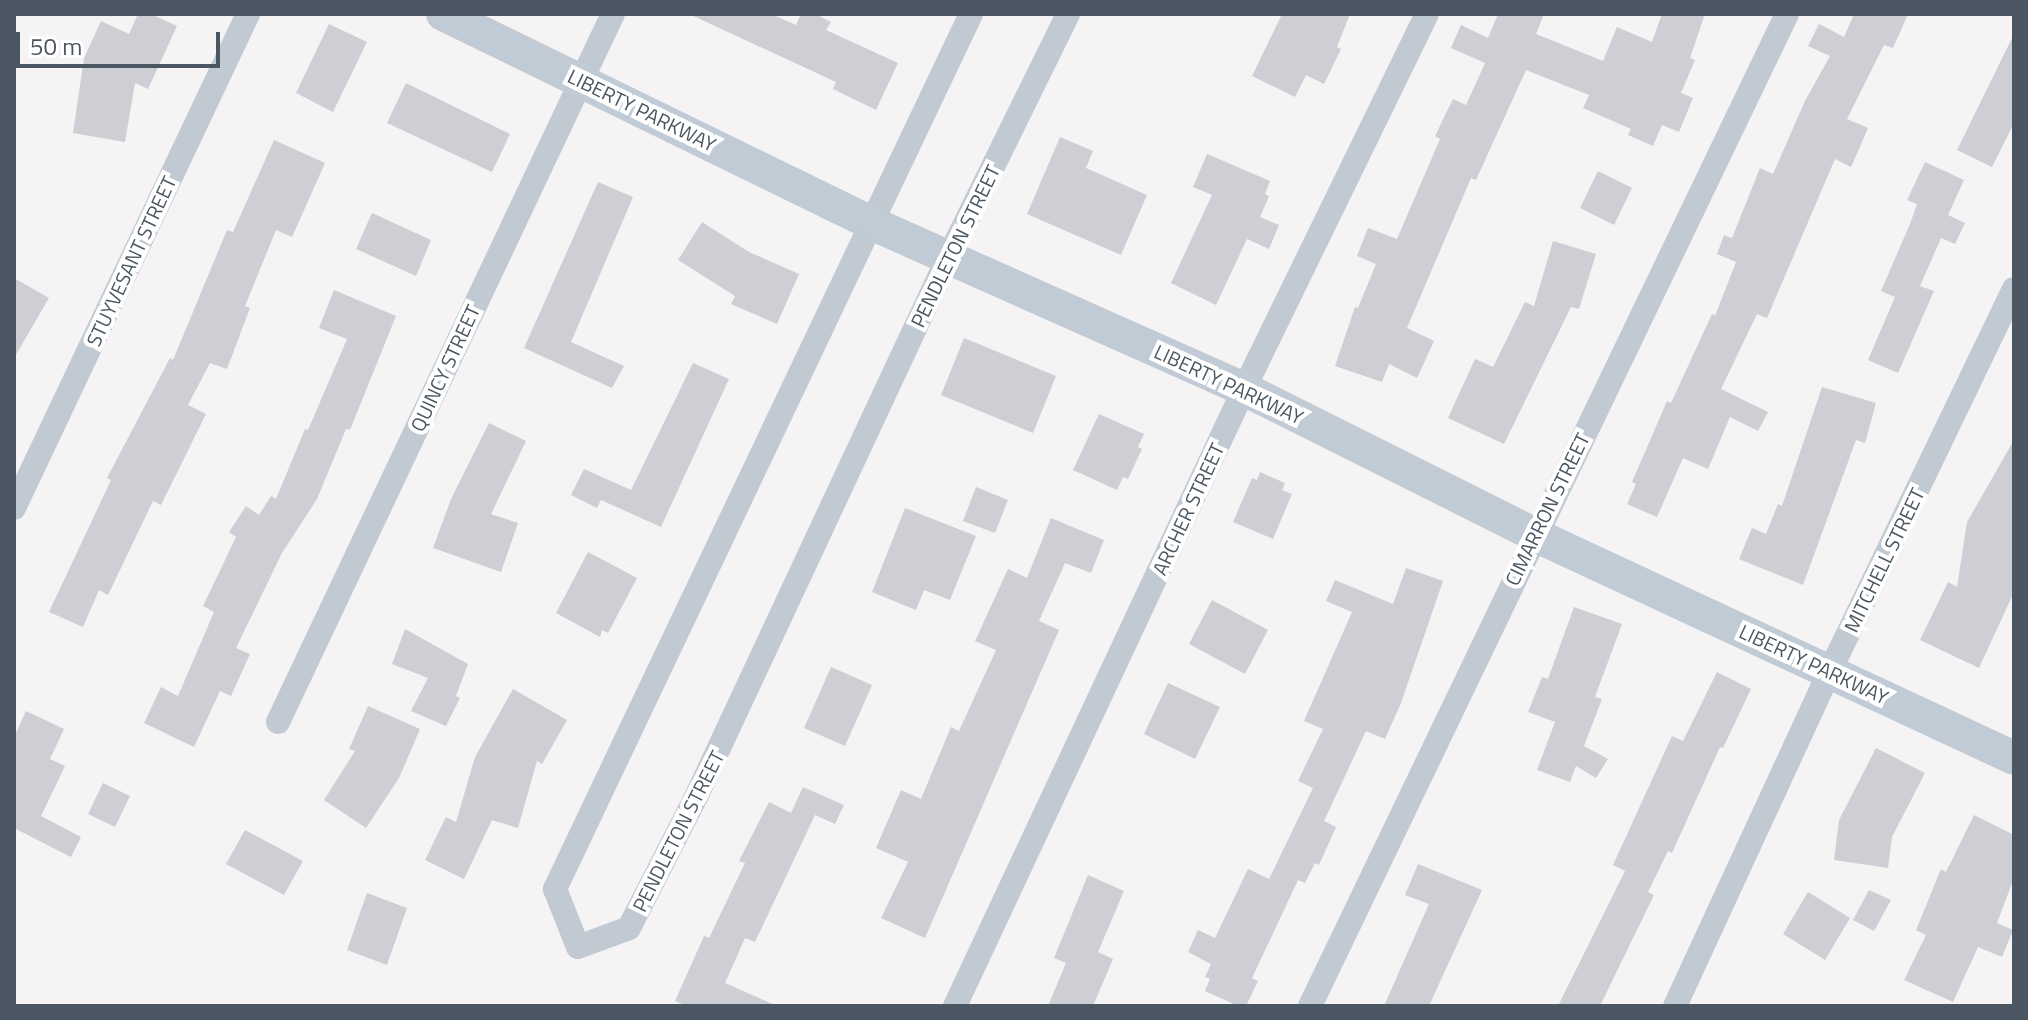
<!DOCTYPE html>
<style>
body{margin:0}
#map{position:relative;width:2028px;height:1020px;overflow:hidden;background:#f5f3f3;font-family:"Titillium Web",sans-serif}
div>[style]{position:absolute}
.building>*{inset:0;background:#cdcfd5}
.street>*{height:24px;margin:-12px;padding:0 12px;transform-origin:12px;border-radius:12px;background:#c1cad2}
.secondary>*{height:34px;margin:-17px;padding:0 17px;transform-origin:17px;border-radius:17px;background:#c1cbd6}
span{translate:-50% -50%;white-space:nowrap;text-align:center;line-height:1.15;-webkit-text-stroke:8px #fff;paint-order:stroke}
.street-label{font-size:20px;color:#4a5661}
.frame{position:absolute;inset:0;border:16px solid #4a5661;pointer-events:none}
.scale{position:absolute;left:16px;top:32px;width:204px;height:36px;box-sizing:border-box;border:4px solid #4a5661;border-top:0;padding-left:10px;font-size:24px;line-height:28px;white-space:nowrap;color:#4a5661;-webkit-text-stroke:6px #fff;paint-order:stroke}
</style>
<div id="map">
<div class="building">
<i style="clip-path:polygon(138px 14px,151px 14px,177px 26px,148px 89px,135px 83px,125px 142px,73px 133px,84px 58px,101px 21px,129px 34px)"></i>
<i style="clip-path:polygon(689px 14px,771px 14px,796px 25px,801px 14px,815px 14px,831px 22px,826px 30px,898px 63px,876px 110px,833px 89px,836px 82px)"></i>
<i style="clip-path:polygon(1282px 14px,1350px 14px,1337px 47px,1341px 49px,1324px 84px,1306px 75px,1295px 97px,1252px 76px)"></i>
<i style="clip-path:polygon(1498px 14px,1544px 14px,1536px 34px,1603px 61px,1617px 27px,1652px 42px,1662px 14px,1705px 14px,1690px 58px,1695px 60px,1681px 93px,1693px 98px,1679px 132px,1662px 125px,1653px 146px,1628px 135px,1631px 129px,1583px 108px,1589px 95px,1526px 70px,1476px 180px,1471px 178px,1407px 328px,1434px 341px,1417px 378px,1389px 364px,1382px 382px,1335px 366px,1355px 307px,1358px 308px,1376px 264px,1357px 256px,1368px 228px,1397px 239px,1440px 139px,1435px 136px,1453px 99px,1466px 105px,1485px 63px,1451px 48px,1461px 25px,1488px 38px)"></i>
<i style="clip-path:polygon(1854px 14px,1908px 14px,1893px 48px,1884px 45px,1847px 119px,1868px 128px,1851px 167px,1835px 159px,1767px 318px,1757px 314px,1721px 389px,1768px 412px,1758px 431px,1730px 417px,1708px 469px,1683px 458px,1657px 517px,1627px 504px,1636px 484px,1632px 482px,1667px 401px,1671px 403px,1712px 314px,1715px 316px,1736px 262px,1717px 254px,1724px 235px,1732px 238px,1760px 168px,1773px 174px,1805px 101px,1830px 56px,1808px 46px,1819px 24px,1844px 37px)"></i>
<i style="clip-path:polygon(329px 24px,367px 42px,333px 112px,296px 93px)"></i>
<i style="clip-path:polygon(2014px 34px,2014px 123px,1992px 167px,1957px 150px)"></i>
<i style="clip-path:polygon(406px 83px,510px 134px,492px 172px,387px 123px)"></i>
<i style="clip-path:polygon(1060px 137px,1093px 151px,1086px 168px,1147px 195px,1121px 255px,1027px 214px)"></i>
<i style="clip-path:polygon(274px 140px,325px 163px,292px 237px,276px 230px,245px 306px,250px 308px,227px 369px,210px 363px,188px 405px,206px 414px,161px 505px,153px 501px,108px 595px,99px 590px,83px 627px,49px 612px,111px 480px,107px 478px,170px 358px,173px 360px,227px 230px,233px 232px)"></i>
<i style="clip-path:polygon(1207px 154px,1270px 181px,1265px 194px,1269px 196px,1260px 217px,1279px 225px,1269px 249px,1247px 239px,1216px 305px,1171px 283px,1212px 195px,1193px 187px)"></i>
<i style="clip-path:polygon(1925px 162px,1964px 180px,1948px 215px,1965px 223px,1955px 244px,1941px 238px,1920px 286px,1934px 291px,1898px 373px,1868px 360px,1895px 297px,1881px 291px,1910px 224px,1917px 204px,1907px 200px)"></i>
<i style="clip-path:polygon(1598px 171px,1632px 188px,1614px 225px,1580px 208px)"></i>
<i style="clip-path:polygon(598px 182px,633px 197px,571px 342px,624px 366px,612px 388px,524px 348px)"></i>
<i style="clip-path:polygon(372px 213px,431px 240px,416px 276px,356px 249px)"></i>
<i style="clip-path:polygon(702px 222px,749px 252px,799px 274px,777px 324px,731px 304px,735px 296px,678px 260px)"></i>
<i style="clip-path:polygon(1553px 241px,1596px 254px,1579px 309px,1571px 307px,1504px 444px,1448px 418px,1475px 359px,1493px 367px,1525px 302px,1534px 306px)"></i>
<i style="clip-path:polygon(14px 278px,49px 298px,14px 358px)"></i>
<i style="clip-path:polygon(334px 290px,396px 316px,350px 430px,346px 429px,317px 499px,282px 553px,236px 648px,250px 654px,231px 696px,220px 691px,194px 747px,144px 723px,161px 687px,178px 696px,214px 612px,203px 606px,236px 537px,229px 532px,246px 506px,259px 515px,271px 496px,276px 499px,305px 429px,308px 430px,347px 339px,319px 328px)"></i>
<i style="clip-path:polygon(964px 338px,1056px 376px,1033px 433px,941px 395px)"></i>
<i style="clip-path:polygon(693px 363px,729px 379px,661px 527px,601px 500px,597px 508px,571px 495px,584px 469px,631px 490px)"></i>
<i style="clip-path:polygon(1822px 387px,1876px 403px,1865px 443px,1856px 440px,1803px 585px,1739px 559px,1752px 528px,1766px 534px,1778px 504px,1782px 506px)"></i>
<i style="clip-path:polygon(1099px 414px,1144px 434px,1138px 447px,1142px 449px,1128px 479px,1123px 477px,1117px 490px,1073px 470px)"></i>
<i style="clip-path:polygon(489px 423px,526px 441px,491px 514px,518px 523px,501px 572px,433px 548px,451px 499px)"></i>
<i style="clip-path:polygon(2014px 440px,2014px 592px,1979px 668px,1920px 640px,1948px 582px,1957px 587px,1967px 522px)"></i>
<i style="clip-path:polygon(1260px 472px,1285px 483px,1282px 490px,1292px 494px,1273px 539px,1233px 522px,1252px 478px,1257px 480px)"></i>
<i style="clip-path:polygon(976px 487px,1008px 500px,995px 533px,963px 521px)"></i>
<i style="clip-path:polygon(905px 508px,976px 536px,950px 600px,924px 590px,916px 610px,872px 592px)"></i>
<i style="clip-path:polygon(1051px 518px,1104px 540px,1091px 573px,1065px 563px,1039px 621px,1059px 630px,925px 938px,881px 918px,908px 862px,876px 848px,901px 790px,921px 799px,951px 727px,959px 731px,996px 650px,975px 641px,1008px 569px,1027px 578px)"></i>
<i style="clip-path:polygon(588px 552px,637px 578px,608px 633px,602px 630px,600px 637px,556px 613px)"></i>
<i style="clip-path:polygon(1406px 568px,1443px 581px,1401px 703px,1385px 739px,1366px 731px,1324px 821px,1336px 827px,1319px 865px,1315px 863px,1305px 883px,1298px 880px,1252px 978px,1258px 981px,1246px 1006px,1238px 1006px,1205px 991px,1210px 979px,1205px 977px,1211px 964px,1188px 952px,1198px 930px,1215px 938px,1248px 869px,1269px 879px,1313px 788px,1298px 781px,1323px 729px,1304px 721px,1352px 612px,1326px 601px,1335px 580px,1393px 604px)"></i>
<i style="clip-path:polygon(1212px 600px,1268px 630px,1245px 674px,1189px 644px)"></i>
<i style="clip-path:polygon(1574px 607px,1622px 624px,1595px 697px,1602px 699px,1584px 746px,1608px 759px,1596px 778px,1576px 766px,1570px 782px,1537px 770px,1555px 722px,1528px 712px,1542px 677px,1548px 679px)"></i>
<i style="clip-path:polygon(405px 629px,468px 664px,456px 696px,460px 698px,446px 726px,411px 711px,428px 678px,392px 664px)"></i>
<i style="clip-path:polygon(831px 667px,872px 685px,845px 746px,804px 728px)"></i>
<i style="clip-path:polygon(1717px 672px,1751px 689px,1723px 748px,1720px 747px,1672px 853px,1668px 851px,1648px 892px,1654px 895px,1600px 1006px,1558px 1006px,1625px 871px,1613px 865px,1672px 736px,1683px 741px)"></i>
<i style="clip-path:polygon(1168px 683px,1220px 707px,1195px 759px,1144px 734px)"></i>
<i style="clip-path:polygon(513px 689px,567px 720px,542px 764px,537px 761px,518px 828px,492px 820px,464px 879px,425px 860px,446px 817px,456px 822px,475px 757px)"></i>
<i style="clip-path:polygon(368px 706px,420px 729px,399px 778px,366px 828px,324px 800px,355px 751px,349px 749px)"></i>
<i style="clip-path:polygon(26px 711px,64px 729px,50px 759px,65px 766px,41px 816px,81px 837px,71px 857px,14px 828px,14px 737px)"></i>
<i style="clip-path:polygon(1876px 748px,1925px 773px,1892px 837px,1888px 868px,1834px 860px,1839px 820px)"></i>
<i style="clip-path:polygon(103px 783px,130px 796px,115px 827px,88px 814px)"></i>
<i style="clip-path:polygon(803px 787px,844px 805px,835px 824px,815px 815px,755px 942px,745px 938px,725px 983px,777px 1006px,687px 1006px,675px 1001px,704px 936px,709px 938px,745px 863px,739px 861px,769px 802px,791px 813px)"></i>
<i style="clip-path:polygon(1974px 815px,2014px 835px,2014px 878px,1997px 923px,2013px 930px,2002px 957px,1978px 947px,1953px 1002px,1904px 980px,1926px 935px,1916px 930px,1941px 869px,1946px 872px)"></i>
<i style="clip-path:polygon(245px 830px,303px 861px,284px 895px,226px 864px)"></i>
<i style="clip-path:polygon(1418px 864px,1482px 890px,1429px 1006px,1384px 1006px,1429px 904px,1405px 895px)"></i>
<i style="clip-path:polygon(1088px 875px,1124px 891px,1098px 952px,1113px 959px,1093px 1006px,1048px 1006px,1066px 963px,1054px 958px)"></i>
<i style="clip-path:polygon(1869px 890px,1891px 900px,1874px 931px,1853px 920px)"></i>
<i style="clip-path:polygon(1808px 892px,1850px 918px,1825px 960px,1783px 934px)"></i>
<i style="clip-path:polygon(367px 893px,407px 908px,387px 965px,347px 950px)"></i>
</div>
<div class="street">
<i style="left:971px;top:14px;width:969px;rotate:115.43deg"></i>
<i style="left:555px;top:889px;width:62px;rotate:68.4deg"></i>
<i style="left:578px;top:947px;width:54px;rotate:-20.4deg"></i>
<i style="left:629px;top:928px;width:149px;rotate:-62.9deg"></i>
<i style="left:697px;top:795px;width:593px;rotate:-64.95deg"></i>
<i style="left:948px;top:258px;width:272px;rotate:-63.8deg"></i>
<i style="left:14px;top:508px;width:547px;rotate:-64.65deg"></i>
<i style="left:278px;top:722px;width:783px;rotate:-64.68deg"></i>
<i style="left:955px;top:1006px;width:681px;rotate:-64.9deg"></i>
<i style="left:1244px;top:389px;width:417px;rotate:-64deg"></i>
<i style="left:1310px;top:1006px;width:1101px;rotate:-64.32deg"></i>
<i style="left:1675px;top:1006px;width:369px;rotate:-65.2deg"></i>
<i style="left:1830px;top:671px;width:424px;rotate:-64.3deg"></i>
</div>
<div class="secondary">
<i style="left:443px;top:14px;width:476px;rotate:26deg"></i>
<i style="left:871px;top:223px;width:408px;rotate:24deg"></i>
<i style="left:1244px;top:389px;width:326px;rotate:26.6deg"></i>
<i style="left:1535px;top:535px;width:528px;rotate:24.96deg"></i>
</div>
<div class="street-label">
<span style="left:642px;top:110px;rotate:26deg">LIBERTY PARKWAY</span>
<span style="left:955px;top:246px;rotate:-64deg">PENDLETON STREET</span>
<span style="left:131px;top:261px;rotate:-65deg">STUYVESANT STREET</span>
<span style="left:445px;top:368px;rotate:-65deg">QUINCY STREET</span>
<span style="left:1229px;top:384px;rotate:25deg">LIBERTY PARKWAY</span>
<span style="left:1188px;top:509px;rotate:-65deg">ARCHER STREET</span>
<span style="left:1547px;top:509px;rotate:-64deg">CIMARRON STREET</span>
<span style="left:1884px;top:560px;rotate:-64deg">MITCHELL STREET</span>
<span style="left:1814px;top:664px;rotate:25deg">LIBERTY PARKWAY</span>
<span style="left:678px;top:831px;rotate:-63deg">PENDLETON STREET</span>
</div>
<div class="frame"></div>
<div class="scale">50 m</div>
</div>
